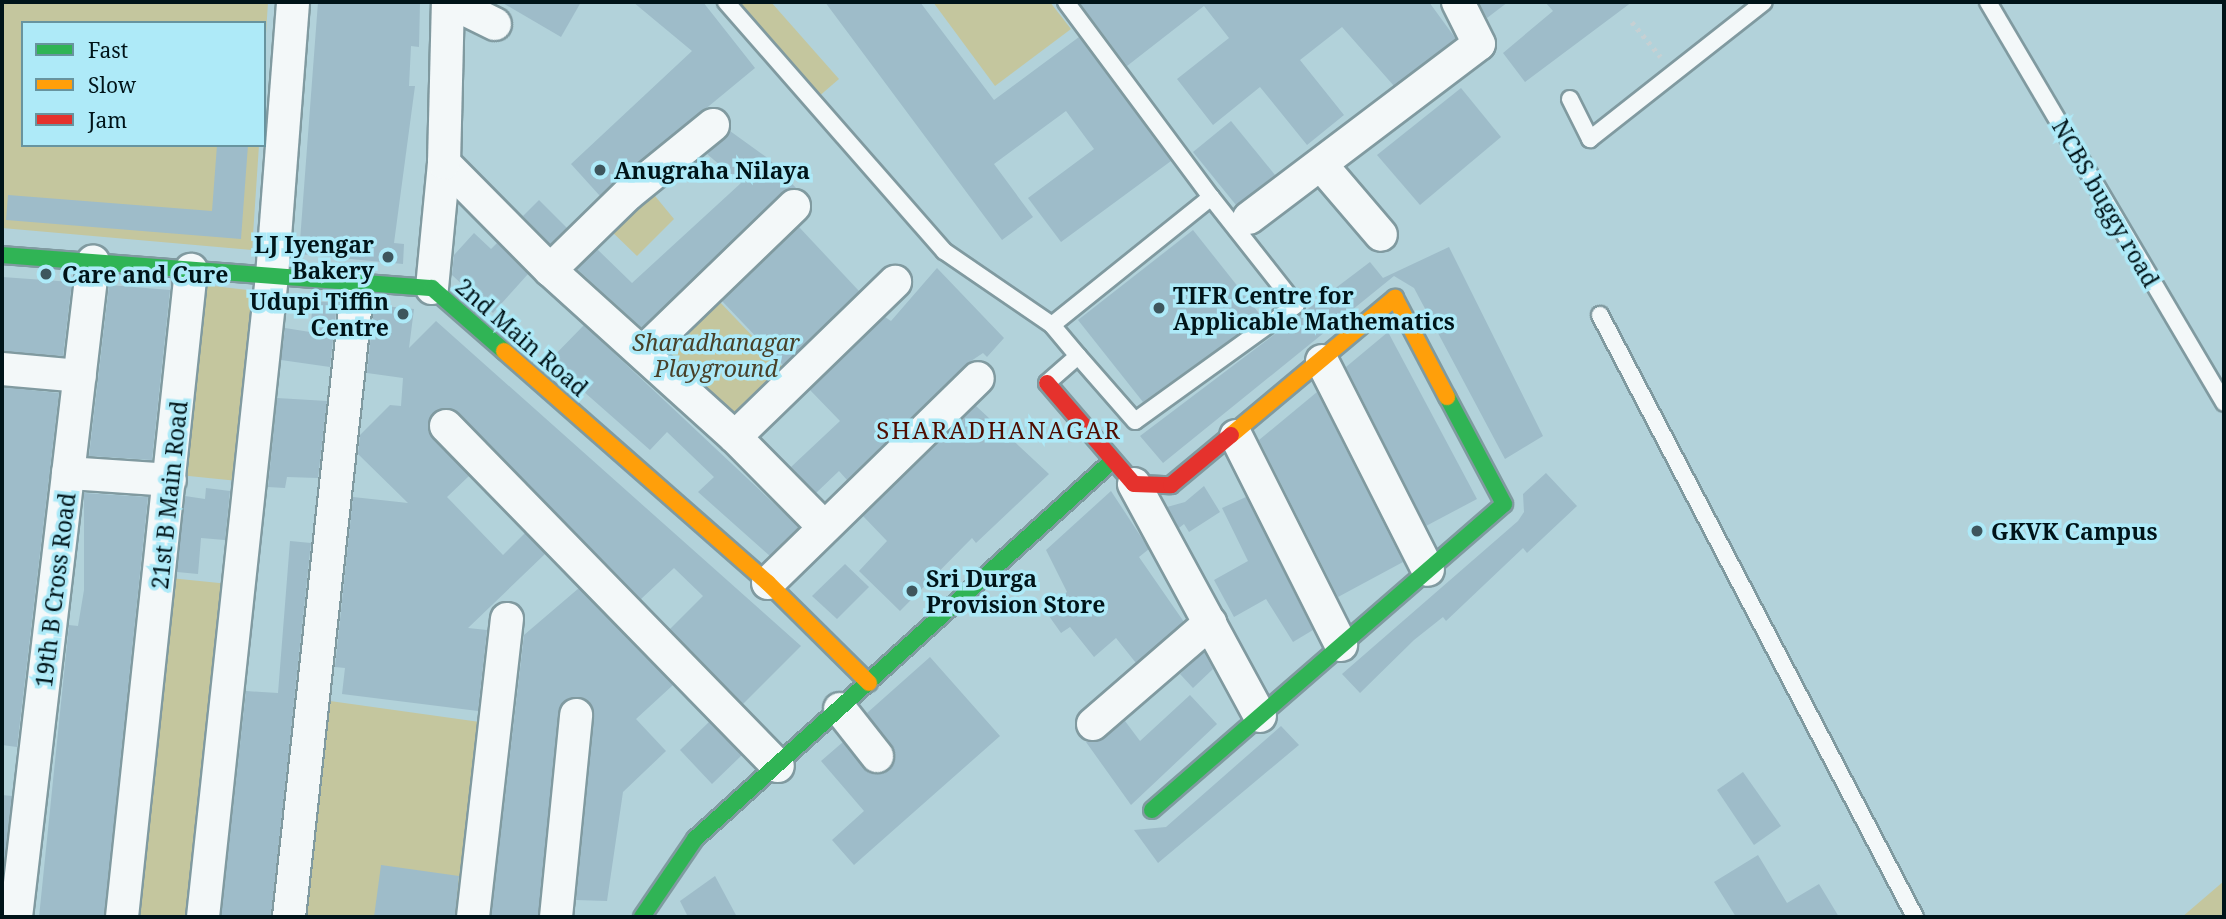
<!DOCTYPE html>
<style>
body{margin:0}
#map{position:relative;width:2226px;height:919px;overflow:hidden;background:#b2d2da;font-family:"Noto Serif",serif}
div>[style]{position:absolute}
.green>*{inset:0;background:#c4c69e}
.building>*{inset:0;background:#9ebcc9}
.path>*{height:4.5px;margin-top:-2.25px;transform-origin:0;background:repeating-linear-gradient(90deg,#c6d0d3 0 3.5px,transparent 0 8.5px)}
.roads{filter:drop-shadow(2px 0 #809aa0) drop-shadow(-2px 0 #809aa0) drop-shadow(0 2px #809aa0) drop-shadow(0 -2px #809aa0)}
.lane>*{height:16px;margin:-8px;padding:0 8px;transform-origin:8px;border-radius:8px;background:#f3f8f9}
.street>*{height:32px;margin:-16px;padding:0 16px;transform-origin:16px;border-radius:16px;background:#f3f8f9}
.fast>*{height:16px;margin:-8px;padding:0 8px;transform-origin:8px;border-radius:8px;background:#30b455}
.slow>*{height:16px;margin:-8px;padding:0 8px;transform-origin:8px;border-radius:8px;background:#ff9f0a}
.jam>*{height:16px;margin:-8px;padding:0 8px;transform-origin:8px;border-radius:8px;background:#e5322d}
.dots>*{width:19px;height:19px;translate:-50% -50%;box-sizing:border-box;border:4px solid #aeeaf8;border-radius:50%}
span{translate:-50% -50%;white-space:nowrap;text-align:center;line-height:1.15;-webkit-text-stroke:7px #aeeaf8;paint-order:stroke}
.poi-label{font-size:23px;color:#001419;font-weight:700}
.left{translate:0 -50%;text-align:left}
.right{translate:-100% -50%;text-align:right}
.street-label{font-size:23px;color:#001419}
.park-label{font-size:23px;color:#484028;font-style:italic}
.neighbourhood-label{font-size:24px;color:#4f0d01;letter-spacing:2px}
.frame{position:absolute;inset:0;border:4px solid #001419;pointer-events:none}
.legend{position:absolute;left:21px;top:21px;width:245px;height:126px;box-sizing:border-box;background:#aeeaf8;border:2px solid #68949f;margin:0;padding:9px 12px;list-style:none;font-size:21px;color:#001419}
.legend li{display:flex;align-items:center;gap:14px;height:35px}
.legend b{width:35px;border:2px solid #68949f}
</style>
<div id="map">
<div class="green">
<i style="clip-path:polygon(2px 2px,268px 2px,264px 65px,264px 23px,23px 23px,23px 145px,259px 145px,252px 250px,2px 228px)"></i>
<i style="clip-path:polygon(732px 2px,771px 2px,839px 79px,817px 98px)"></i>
<i style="clip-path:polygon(933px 2px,1050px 2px,1071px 29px,995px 86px)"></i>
<i style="clip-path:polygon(646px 185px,674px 219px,637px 256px,606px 226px)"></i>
<i style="clip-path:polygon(197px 284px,257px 291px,238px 481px,179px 475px)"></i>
<i style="clip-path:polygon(717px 299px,783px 368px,731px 418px,658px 355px)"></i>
<i style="clip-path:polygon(170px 578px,229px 584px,194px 917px,130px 917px)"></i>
<i style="clip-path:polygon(330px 701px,487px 723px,461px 917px,302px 917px)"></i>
<i style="clip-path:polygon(2224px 881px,2224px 917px,2182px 917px)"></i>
</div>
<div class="building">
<i style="clip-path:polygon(318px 2px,420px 2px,419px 47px,411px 46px,409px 86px,415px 86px,394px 243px,404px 244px,403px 264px,299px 254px)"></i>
<i style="clip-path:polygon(501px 2px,581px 2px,561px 37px)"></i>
<i style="clip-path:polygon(633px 2px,703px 2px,755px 68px,600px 196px,571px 164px,692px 51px)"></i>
<i style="clip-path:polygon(825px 2px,920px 2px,994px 100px,1079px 37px,1171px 161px,1061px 242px,1028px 198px,1094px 149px,1066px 111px,994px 164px,1033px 217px,1002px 240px)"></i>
<i style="clip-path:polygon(1079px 2px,1429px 2px,1456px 39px,1394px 86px,1342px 27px,1300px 60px,1344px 115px,1307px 145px,1260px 87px,1213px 125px,1177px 79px,1229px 38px,1204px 6px,1127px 66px)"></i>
<i style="clip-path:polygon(1478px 2px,1508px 2px,1487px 18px)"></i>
<i style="clip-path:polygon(1545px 2px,1632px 2px,1525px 82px,1503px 53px,1553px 11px)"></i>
<i style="clip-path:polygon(1461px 88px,1501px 137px,1420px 205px,1377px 155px)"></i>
<i style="clip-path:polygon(1231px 121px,1275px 175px,1236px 205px,1193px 152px)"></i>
<i style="clip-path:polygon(730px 131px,769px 159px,796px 188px,781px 193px,642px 328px,577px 269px,597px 249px,632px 283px,741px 183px,707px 154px)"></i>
<i style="clip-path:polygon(217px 145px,248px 145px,241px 239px,6px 220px,8px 195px,212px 211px)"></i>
<i style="clip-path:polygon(539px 200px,567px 228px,550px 244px,523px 216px)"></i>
<i style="clip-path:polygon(799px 227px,859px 291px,783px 365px,722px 301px)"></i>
<i style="clip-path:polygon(1193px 230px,1262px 317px,1143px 402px,1078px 320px)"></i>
<i style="clip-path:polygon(474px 233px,491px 249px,497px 243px,528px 274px,493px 313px,452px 275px,454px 255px)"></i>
<i style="clip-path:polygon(1449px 247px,1543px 436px,1505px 459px,1414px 288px,1394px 276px,1163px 463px,1140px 436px,1370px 262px,1383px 278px)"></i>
<i style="clip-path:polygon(937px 268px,1004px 338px,987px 357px,983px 353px,965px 365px,847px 480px,839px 471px,816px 493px,791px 467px,840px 421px,810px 390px,885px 317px,891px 321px)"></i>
<i style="clip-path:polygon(2px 277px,72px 282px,63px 356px,2px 351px)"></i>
<i style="clip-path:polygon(109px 285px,170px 290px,152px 460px,89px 456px)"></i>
<i style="clip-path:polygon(313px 301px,337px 303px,330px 367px,281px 360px,285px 328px,310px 332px)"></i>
<i style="clip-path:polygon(374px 305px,414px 309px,409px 348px,436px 321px,801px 646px,743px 704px,670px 629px,703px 596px,674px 568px,641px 599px,459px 413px,442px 408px,429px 420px,428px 431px,469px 476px,447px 497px,503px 555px,525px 533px,545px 554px,468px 628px,487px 630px,478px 711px,342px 694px,345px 668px,335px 667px,353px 497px,408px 503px,358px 454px,360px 435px,390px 405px,401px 406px,403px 378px,367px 373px)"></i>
<i style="clip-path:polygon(584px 325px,799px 527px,770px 556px,698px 492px,714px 477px,667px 432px,650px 450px,549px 361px)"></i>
<i style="clip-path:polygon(1388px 332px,1477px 499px,1426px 526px,1346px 367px)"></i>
<i style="clip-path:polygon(2px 387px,59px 393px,17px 747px,2px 745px)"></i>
<i style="clip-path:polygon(1317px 392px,1403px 562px,1338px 597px,1259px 440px)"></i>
<i style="clip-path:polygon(277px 398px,327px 401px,318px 478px,287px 477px,285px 488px,268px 487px)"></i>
<i style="clip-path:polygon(976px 406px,1049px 474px,976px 543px,972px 538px,900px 611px,859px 571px,887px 541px,863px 516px)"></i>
<i style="clip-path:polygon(1546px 473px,1577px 506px,1527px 553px,1523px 548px,1446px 621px,1443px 617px,1414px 640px,1360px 693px,1342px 674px,1518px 521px,1524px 512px,1523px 494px)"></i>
<i style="clip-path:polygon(1204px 486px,1220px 512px,1189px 532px,1184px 524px,1179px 528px,1167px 507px,1185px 502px)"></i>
<i style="clip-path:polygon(206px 488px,230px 491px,225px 540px,201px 538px,198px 574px,177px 572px,185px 496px,205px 499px)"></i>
<i style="clip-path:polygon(1111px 491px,1149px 549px,1139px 557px,1184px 622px,1136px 663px,1116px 638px,1094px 657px,1070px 627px,1061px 633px,1044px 609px,1067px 592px,1046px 550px)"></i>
<i style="clip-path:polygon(84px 493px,148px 497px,104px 917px,39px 917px,69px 625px,78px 626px,84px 590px)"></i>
<i style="clip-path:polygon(1246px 497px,1313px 630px,1293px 642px,1266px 599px,1234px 617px,1214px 580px,1248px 561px,1222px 508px)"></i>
<i style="clip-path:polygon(290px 541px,311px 543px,271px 917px,221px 917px,246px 691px,278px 693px)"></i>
<i style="clip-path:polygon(845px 564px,869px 587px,837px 619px,812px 596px)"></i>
<i style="clip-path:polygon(579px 588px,673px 685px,636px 719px,666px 751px,623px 792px,607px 901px,576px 900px,594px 716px,586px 700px,569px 698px,562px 704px,538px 917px,491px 917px,524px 635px)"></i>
<i style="clip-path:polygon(1204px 652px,1213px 669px,1193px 688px,1180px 674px)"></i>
<i style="clip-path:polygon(930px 657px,1000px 736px,854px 865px,832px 840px,864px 811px,821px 761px,843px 742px,870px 773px,889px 770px,895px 753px,867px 713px)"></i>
<i style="clip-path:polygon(1190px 695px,1217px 724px,1131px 805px,1086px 742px,1104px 738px,1125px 721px,1140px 741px)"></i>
<i style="clip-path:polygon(709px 722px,742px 755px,712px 784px,680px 750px)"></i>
<i style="clip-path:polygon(1281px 726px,1299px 745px,1158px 863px,1134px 830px,1166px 827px)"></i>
<i style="clip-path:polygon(1743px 772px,1781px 826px,1754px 845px,1717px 790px)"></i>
<i style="clip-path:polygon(2px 795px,12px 796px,3px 874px,2px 874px)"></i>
<i style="clip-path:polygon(1758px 855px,1787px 903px,1819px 884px,1839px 917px,1736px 917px,1714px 882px)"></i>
<i style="clip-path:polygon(381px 865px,459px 876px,455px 917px,374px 917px)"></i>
<i style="clip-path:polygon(715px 876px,737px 917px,688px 917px,680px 901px)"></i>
</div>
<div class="path">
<i style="left:1632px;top:22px;width:45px;rotate:50.4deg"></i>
</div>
<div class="roads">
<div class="lane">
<i style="left:726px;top:2px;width:331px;rotate:48.8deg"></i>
<i style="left:944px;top:251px;width:131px;rotate:34.4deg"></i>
<i style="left:1066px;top:2px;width:243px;rotate:53.4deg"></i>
<i style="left:1988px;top:2px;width:465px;rotate:59.5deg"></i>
<i style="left:1570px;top:99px;width:45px;rotate:63.4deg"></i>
<i style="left:1590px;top:139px;width:221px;rotate:-38.2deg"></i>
<i style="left:1600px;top:315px;width:679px;rotate:62.38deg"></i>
<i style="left:1047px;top:383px;width:41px;rotate:-41.1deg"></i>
<i style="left:1078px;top:356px;width:40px;rotate:-130deg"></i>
<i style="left:1052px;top:325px;width:204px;rotate:-38.8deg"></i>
<i style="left:1211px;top:197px;width:137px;rotate:51.8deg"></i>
<i style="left:1296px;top:305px;width:198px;rotate:144.2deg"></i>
<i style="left:1135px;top:421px;width:86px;rotate:-131.2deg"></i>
</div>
<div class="street">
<i style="left:450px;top:2px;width:50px;rotate:26.1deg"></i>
<i style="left:713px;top:125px;width:109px;rotate:140.9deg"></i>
<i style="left:628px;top:194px;width:109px;rotate:135.7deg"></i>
<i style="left:550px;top:270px;width:249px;rotate:42.1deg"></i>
<i style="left:735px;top:437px;width:127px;rotate:45.3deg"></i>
<i style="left:444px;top:163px;width:151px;rotate:45.3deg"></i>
<i style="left:1323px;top:167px;width:89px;rotate:49.5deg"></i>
<i style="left:1249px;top:218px;width:288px;rotate:-37.1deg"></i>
<i style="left:1479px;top:44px;width:47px;rotate:-116.6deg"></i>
<i style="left:432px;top:288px;width:126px;rotate:-84.5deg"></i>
<i style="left:444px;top:163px;width:161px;rotate:-88.6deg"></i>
<i style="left:643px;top:352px;width:210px;rotate:-44deg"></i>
<i style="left:1322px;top:361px;width:234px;rotate:63.1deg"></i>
<i style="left:2px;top:369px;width:78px;rotate:5.1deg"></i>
<i style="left:446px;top:426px;width:475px;rotate:45.7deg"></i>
<i style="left:1236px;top:436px;width:234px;rotate:63.3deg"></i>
<i style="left:735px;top:437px;width:223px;rotate:-44.1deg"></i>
<i style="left:68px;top:473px;width:102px;rotate:3.9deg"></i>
<i style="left:1134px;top:484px;width:264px;rotate:61.5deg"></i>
<i style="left:768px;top:583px;width:293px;rotate:-44.3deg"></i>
<i style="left:840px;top:709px;width:60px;rotate:51.8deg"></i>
<i style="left:1093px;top:724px;width:155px;rotate:-40.8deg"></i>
<i style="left:16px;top:917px;width:660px;rotate:-83.3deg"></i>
<i style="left:122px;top:917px;width:651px;rotate:-83.91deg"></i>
<i style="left:203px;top:917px;width:645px;rotate:-83.86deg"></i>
<i style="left:272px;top:276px;width:275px;rotate:-85.6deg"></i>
<i style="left:289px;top:917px;width:638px;rotate:-83.79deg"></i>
<i style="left:473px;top:917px;width:300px;rotate:-83.5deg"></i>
<i style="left:556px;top:917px;width:203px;rotate:-84.3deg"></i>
</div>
<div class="fast">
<i style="left:2px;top:255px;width:431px;rotate:4.4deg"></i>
<i style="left:432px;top:288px;width:96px;rotate:41.2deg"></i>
<i style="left:1152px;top:810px;width:466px;rotate:-41deg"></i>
<i style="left:1504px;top:504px;width:121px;rotate:-118deg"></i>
<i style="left:642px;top:917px;width:94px;rotate:-55.8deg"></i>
<i style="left:695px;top:839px;width:561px;rotate:-42.18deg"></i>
</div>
<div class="slow">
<i style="left:504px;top:351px;width:351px;rotate:41.3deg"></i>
<i style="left:768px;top:583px;width:142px;rotate:44.7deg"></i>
<i style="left:1231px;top:435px;width:214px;rotate:-39.9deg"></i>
<i style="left:1395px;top:298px;width:112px;rotate:62.3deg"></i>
</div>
<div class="jam">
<i style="left:1047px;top:383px;width:133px;rotate:49.3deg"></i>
<i style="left:1134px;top:484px;width:37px;rotate:2deg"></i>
<i style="left:1171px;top:485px;width:78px;rotate:-39.8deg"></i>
</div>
</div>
<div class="dots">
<i style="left:600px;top:170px;background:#3e565d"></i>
<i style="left:388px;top:257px;background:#3e565d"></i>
<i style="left:46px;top:274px;background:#3e565d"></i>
<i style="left:1159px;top:308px;background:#3e565d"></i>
<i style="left:403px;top:314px;background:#3e565d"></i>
<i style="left:1977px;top:531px;background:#3e565d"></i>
<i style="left:912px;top:591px;background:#3e565d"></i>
</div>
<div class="poi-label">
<span class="left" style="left:614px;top:170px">Anugraha Nilaya</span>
<span class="right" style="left:374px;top:257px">LJ Iyengar<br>Bakery</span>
<span class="left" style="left:62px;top:274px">Care and Cure</span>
<span class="left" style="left:1173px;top:308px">TIFR Centre for<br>Applicable Mathematics</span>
<span class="right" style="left:389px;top:314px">Udupi Tiffin<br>Centre</span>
<span class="left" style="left:1991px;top:531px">GKVK Campus</span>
<span class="left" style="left:926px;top:591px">Sri Durga<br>Provision Store</span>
</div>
<div class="street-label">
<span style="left:2106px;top:203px;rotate:60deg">NCBS buggy road</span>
<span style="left:522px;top:337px;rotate:41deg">2nd Main Road</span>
<span style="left:169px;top:495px;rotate:-84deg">21st B Main Road</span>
<span style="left:55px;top:590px;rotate:-83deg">19th B Cross Road</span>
</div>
<div class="park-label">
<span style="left:716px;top:355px">Sharadhanagar<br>Playground</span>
</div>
<div class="neighbourhood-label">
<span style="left:999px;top:430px">SHARADHANAGAR</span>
</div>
<div class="frame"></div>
<ul class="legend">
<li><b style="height:9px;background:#30b455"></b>Fast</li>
<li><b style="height:9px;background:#ff9f0a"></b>Slow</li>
<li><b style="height:9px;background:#e5322d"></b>Jam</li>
</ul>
</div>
